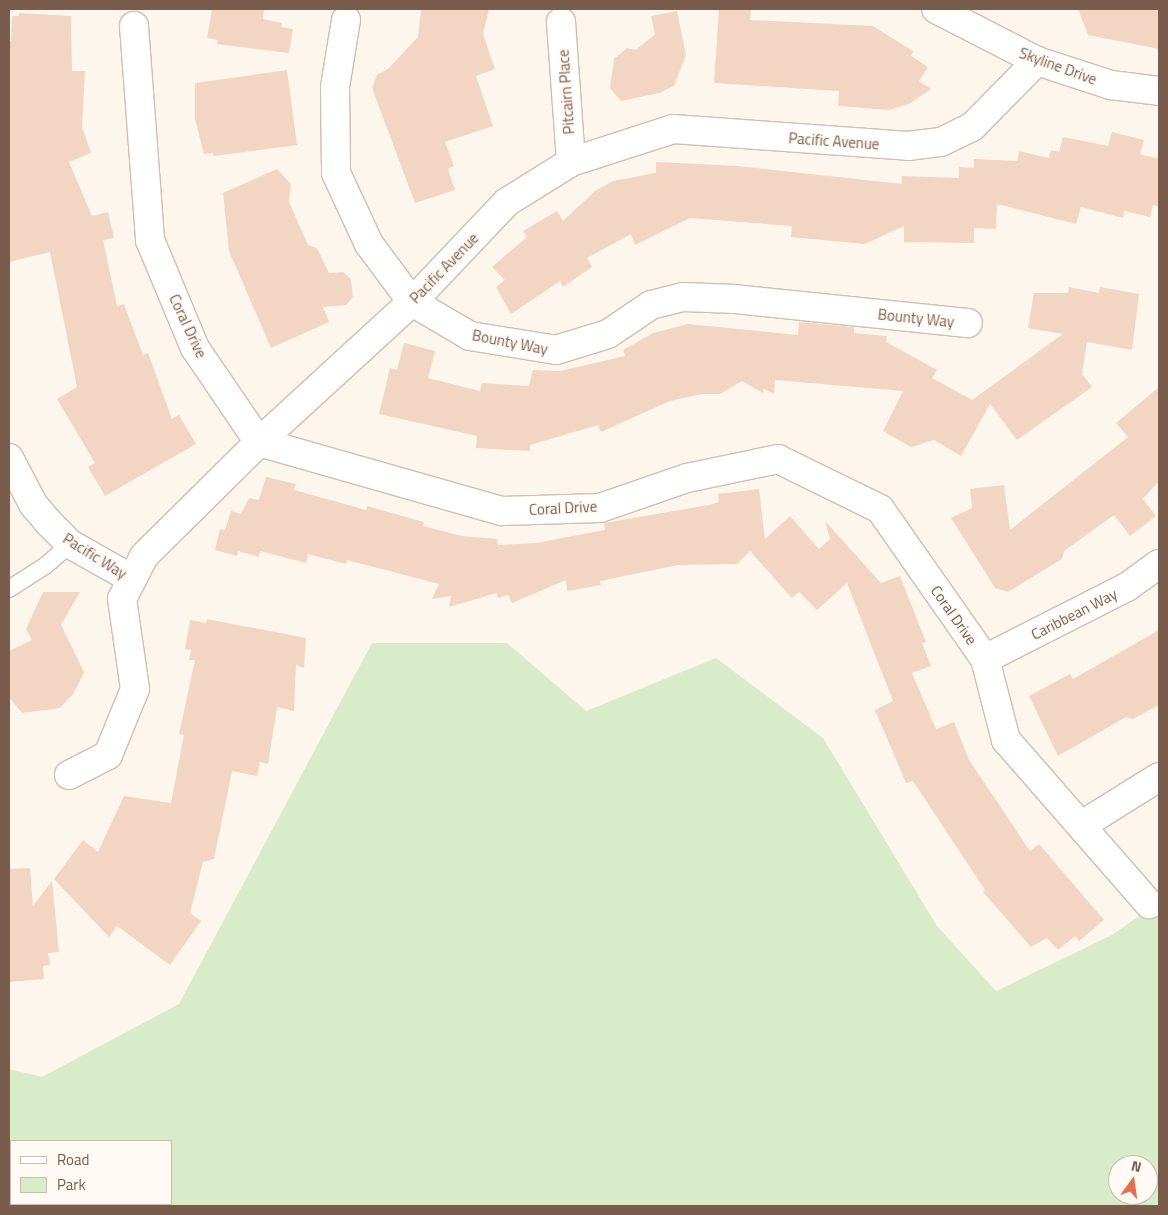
<!DOCTYPE html>
<style>
body{margin:0}
#map{position:relative;width:1168px;height:1215px;overflow:hidden;background:#fdf6ec;font-family:"Titillium Web",sans-serif}
div>[style]{position:absolute}
.green>*{inset:0;background:#d8ecc9}
.building>*{inset:0;background:#f3d5c3}
.roads{filter:drop-shadow(1px 0 #d1beb0) drop-shadow(-1px 0 #d1beb0) drop-shadow(0 1px #d1beb0) drop-shadow(0 -1px #d1beb0)}
.service>*{height:16px;margin:-8px;padding:0 8px;transform-origin:8px;border-radius:8px;background:#fff}
.minor>*{height:28px;margin:-14px;padding:0 14px;transform-origin:14px;border-radius:14px;background:#fff}
.tertiary>*{height:28px;margin:-14px;padding:0 14px;transform-origin:14px;border-radius:14px;background:#fff}
span{translate:-50% -50%;white-space:nowrap;text-align:center;line-height:1.15;-webkit-text-stroke:4px #fffaf3;paint-order:stroke}
.street-label{font-size:15px;color:#7a5c4d}
.frame{position:absolute;inset:0;border:10px solid #7a5c4d;pointer-events:none}
.legend{position:absolute;left:10px;top:1140px;width:162px;height:65px;box-sizing:border-box;background:#fffaf3;border:1px solid #cabbb1;margin:0;padding:6px 9px;list-style:none;font-size:15px;color:#7a5c4d}
.legend li{display:flex;align-items:center;gap:10px;height:25px}
.legend b{width:25px;border:1px solid #cabbb1}
.north{position:absolute;left:1108px;top:1155px;width:50px;height:50px;box-sizing:border-box;background:#fffaf3;border:1px solid #cabbb1;border-radius:50%;rotate:14deg;font-size:14px;font-weight:700;line-height:20px;text-align:center;color:#7a5c4d}
.north::after{content:'';display:block;margin:auto;width:18px;height:22px;background:#e76f51;clip-path:polygon(50% 0,100% 100%,50% 72%,0 100%)}
</style>
<div id="map">
<div class="green">
<i style="clip-path:polygon(evenodd,372px 643px,507px 643px,586px 711px,716px 658px,823px 738px,937px 926px,996px 991px,1112px 935px,1159px 902px,1159px 1206px,9px 1206px,9px 1069px,42px 1077px,179px 1004px,372px 643px,11px 1141px,171px 1141px,171px 1204px,11px 1204px,11px 1141px,372px 643px,1118px 1165px,1148px 1165px,1148px 1195px,1118px 1195px,1118px 1165px)"></i>
</div>
<div class="building">
<i style="clip-path:polygon(212px 9px,264px 9px,263px 19px,282px 23px,281px 27px,293px 29px,289px 53px,217px 44px,218px 40px,207px 38px)"></i>
<i style="clip-path:polygon(421px 9px,489px 9px,483px 34px,495px 69px,476px 76px,493px 126px,445px 142px,454px 166px,448px 169px,455px 190px,415px 203px,372px 88px,377px 75px,388px 69px,418px 37px)"></i>
<i style="clip-path:polygon(719px 9px,751px 9px,750px 20px,873px 26px,913px 51px,911px 56px,928px 67px,919px 81px,931px 89px,909px 104px,889px 110px,838px 106px,839px 91px,714px 83px)"></i>
<i style="clip-path:polygon(1078px 9px,1159px 9px,1159px 49px,1088px 35px)"></i>
<i style="clip-path:polygon(677px 11px,686px 55px,674px 86px,659px 93px,621px 101px,610px 88px,614px 59px,627px 48px,636px 50px,655px 34px,651px 16px)"></i>
<i style="clip-path:polygon(19px 13px,71px 16px,72px 71px,85px 71px,82px 127px,91px 153px,69px 162px,92px 216px,108px 212px,114px 238px,103px 240px,117px 306px,124px 304px,143px 355px,148px 353px,172px 419px,179px 415px,196px 444px,105px 496px,88px 467px,95px 463px,57px 399px,77px 387px,50px 252px,9px 262px,9px 41px,11px 41px,12px 16px,19px 16px)"></i>
<i style="clip-path:polygon(287px 70px,297px 145px,214px 156px,213px 153px,204px 154px,195px 119px,195px 83px)"></i>
<i style="clip-path:polygon(1112px 132px,1144px 140px,1140px 154px,1159px 159px,1159px 207px,1153px 205px,1150px 217px,1124px 211px,1123px 218px,1081px 207px,1076px 224px,997px 204px,996px 229px,974px 228px,974px 243px,904px 242px,904px 226px,865px 244px,791px 237px,792px 226px,690px 218px,635px 245px,631px 234px,587px 258px,592px 267px,563px 287px,560px 281px,511px 314px,496px 287px,505px 280px,492px 267px,527px 237px,523px 231px,557px 211px,563px 221px,595px 191px,613px 181px,656px 173px,656px 162px,738px 166px,902px 184px,902px 176px,959px 178px,959px 167px,974px 168px,974px 159px,1017px 161px,1019px 151px,1049px 158px,1051px 150px,1059px 152px,1063px 137px,1108px 146px)"></i>
<i style="clip-path:polygon(277px 169px,291px 184px,289px 202px,308px 245px,317px 248px,329px 273px,343px 272px,351px 279px,353px 297px,346px 305px,323px 307px,329px 322px,271px 348px,229px 251px,223px 193px)"></i>
<i style="clip-path:polygon(1069px 287px,1099px 293px,1100px 287px,1139px 294px,1132px 350px,1087px 342px,1082px 374px,1092px 387px,1017px 440px,990px 404px,961px 456px,934px 440px,911px 447px,883px 431px,903px 391px,775px 380px,774px 394px,764px 389px,763px 393px,742px 381px,720px 394px,702px 394px,670px 401px,601px 432px,598px 425px,530px 445px,530px 451px,476px 448px,477px 436px,379px 414px,390px 368px,397px 370px,404px 343px,435px 351px,428px 378px,480px 391px,482px 383px,529px 386px,533px 370px,560px 371px,625px 356px,623px 350px,653px 333px,688px 324px,798px 335px,799px 322px,854px 327px,854px 333px,887px 336px,886px 342px,937px 370px,932px 378px,972px 400px,1063px 334px,1028px 328px,1034px 293px,1068px 293px)"></i>
<i style="clip-path:polygon(1159px 387px,1159px 481px,1143px 499px,1156px 516px,1130px 536px,1114px 515px,1064px 551px,1062px 559px,1008px 592px,995px 588px,951px 518px,972px 508px,970px 489px,1004px 485px,1010px 530px,1128px 437px,1116px 423px)"></i>
<i style="clip-path:polygon(266px 477px,296px 484px,294px 490px,366px 510px,367px 506px,424px 522px,423px 526px,462px 536px,497px 539px,498px 545px,536px 543px,605px 530px,604px 523px,709px 505px,719px 502px,718px 494px,759px 489px,765px 539px,790px 516px,819px 549px,830px 539px,825px 521px,881px 583px,900px 576px,926px 642px,922px 643px,931px 666px,912px 673px,936px 729px,954px 722px,969px 760px,1030px 851px,1039px 844px,1104px 920px,1079px 941px,1075px 936px,1058px 950px,1047px 938px,1031px 947px,983px 892px,985px 890px,913px 781px,906px 783px,875px 710px,893px 701px,847px 583px,817px 610px,799px 592px,792px 598px,750px 551px,737px 564px,678px 565px,600px 581px,601px 585px,567px 591px,566px 580px,512px 603px,508px 595px,498px 598px,497px 593px,449px 607px,451px 596px,432px 599px,439px 584px,347px 560px,346px 564px,308px 554px,306px 563px,260px 551px,259px 557px,238px 551px,237px 556px,215px 550px,220px 529px,225px 530px,231px 511px,241px 514px,249px 498px,259px 500px)"></i>
<i style="clip-path:polygon(43px 592px,80px 592px,61px 625px,84px 672px,74px 693px,60px 708px,22px 713px,9px 697px,9px 651px,32px 640px,26px 629px)"></i>
<i style="clip-path:polygon(207px 619px,306px 638px,304px 668px,296px 665px,294px 711px,277px 707px,268px 764px,260px 762px,257px 776px,232px 771px,214px 859px,203px 862px,190px 913px,201px 921px,170px 965px,117px 926px,109px 937px,54px 879px,83px 840px,98px 852px,124px 796px,171px 803px,184px 735px,179px 734px,195px 660px,189px 660px,191px 650px,185px 649px,190px 620px,206px 623px)"></i>
<i style="clip-path:polygon(1159px 630px,1159px 705px,1133px 719px,1126px 717px,1058px 756px,1029px 696px,1070px 674px,1073px 679px)"></i>
<i style="clip-path:polygon(30px 868px,33px 906px,52px 881px,59px 952px,48px 953px,50px 965px,43px 966px,44px 979px,9px 982px,9px 869px)"></i>
</div>
<div class="roads">
<div class="service">
<i style="left:9px;top:589px;width:43px;rotate:-32.6deg"></i>
<i style="left:45px;top:566px;width:33px;rotate:-41deg"></i>
</div>
<div class="minor">
<i style="left:346px;top:20px;width:68px;rotate:99.3deg"></i>
<i style="left:335px;top:87px;width:86px;rotate:89.3deg"></i>
<i style="left:336px;top:173px;width:78px;rotate:65.1deg"></i>
<i style="left:369px;top:244px;width:72px;rotate:53.4deg"></i>
<i style="left:412px;top:302px;width:67px;rotate:30.4deg"></i>
<i style="left:470px;top:336px;width:87px;rotate:9.2deg"></i>
<i style="left:556px;top:350px;width:54px;rotate:-17.1deg"></i>
<i style="left:608px;top:334px;width:52px;rotate:-34deg"></i>
<i style="left:651px;top:305px;width:33px;rotate:-14deg"></i>
<i style="left:683px;top:297px;width:52px;rotate:2.2deg"></i>
<i style="left:735px;top:299px;width:234px;rotate:5.9deg"></i>
<i style="left:561px;top:22px;width:140px;rotate:85.9deg"></i>
<i style="left:134px;top:26px;width:215px;rotate:85.7deg"></i>
<i style="left:150px;top:240px;width:117px;rotate:67.4deg"></i>
<i style="left:195px;top:348px;width:114px;rotate:55.8deg"></i>
<i style="left:259px;top:442px;width:253px;rotate:15.9deg"></i>
<i style="left:502px;top:511px;width:98px;rotate:-1.8deg"></i>
<i style="left:600px;top:508px;width:92px;rotate:-19deg"></i>
<i style="left:687px;top:478px;width:93px;rotate:-11.8deg"></i>
<i style="left:778px;top:459px;width:114px;rotate:26.1deg"></i>
<i style="left:880px;top:509px;width:183px;rotate:55deg"></i>
<i style="left:985px;top:659px;width:84px;rotate:75.5deg"></i>
<i style="left:1006px;top:740px;width:218px;rotate:48.9deg"></i>
<i style="left:9px;top:458px;width:52px;rotate:62.4deg"></i>
<i style="left:33px;top:504px;width:23px;rotate:50deg"></i>
<i style="left:48px;top:522px;width:31px;rotate:45deg"></i>
<i style="left:70px;top:544px;width:71px;rotate:29.4deg"></i>
<i style="left:985px;top:659px;width:159px;rotate:-26.9deg"></i>
<i style="left:1127px;top:587px;width:39px;rotate:-36deg"></i>
<i style="left:69px;top:775px;width:44px;rotate:-27.1deg"></i>
<i style="left:108px;top:755px;width:71px;rotate:-67.8deg"></i>
<i style="left:135px;top:689px;width:91px;rotate:-98.2deg"></i>
<i style="left:122px;top:599px;width:48px;rotate:-62.9deg"></i>
<i style="left:144px;top:556px;width:162px;rotate:-44.7deg"></i>
<i style="left:259px;top:442px;width:207px;rotate:-42.5deg"></i>
<i style="left:412px;top:302px;width:138px;rotate:-46.5deg"></i>
<i style="left:507px;top:202px;width:75px;rotate:-32deg"></i>
<i style="left:571px;top:162px;width:107px;rotate:-17.9deg"></i>
<i style="left:673px;top:129px;width:236px;rotate:4.1deg"></i>
<i style="left:908px;top:146px;width:33px;rotate:-7deg"></i>
<i style="left:941px;top:142px;width:34px;rotate:-26deg"></i>
<i style="left:972px;top:127px;width:93px;rotate:-45.4deg"></i>
<i style="left:1082px;top:825px;width:91px;rotate:-31.9deg"></i>
</div>
<div class="tertiary">
<i style="left:936px;top:9px;width:114px;rotate:27.2deg"></i>
<i style="left:1037px;top:61px;width:78px;rotate:18deg"></i>
<i style="left:1111px;top:85px;width:48px;rotate:7.1deg"></i>
</div>
</div>
<div class="street-label">
<span style="left:1058px;top:66px;rotate:20deg">Skyline Drive</span>
<span style="left:566px;top:92px;rotate:-94deg">Pitcairn Place</span>
<span style="left:834px;top:141px;rotate:4deg">Pacific Avenue</span>
<span style="left:444px;top:268px;rotate:-46deg">Pacific Avenue</span>
<span style="left:916px;top:318px;rotate:6deg">Bounty Way</span>
<span style="left:188px;top:326px;rotate:65deg">Coral Drive</span>
<span style="left:510px;top:342px;rotate:11deg">Bounty Way</span>
<span style="left:563px;top:508px;rotate:-3deg">Coral Drive</span>
<span style="left:95px;top:556px;rotate:32deg">Pacific Way</span>
<span style="left:1074px;top:614px;rotate:-27deg">Caribbean Way</span>
<span style="left:954px;top:615px;rotate:55deg">Coral Drive</span>
</div>
<div class="frame"></div>
<ul class="legend">
<li><b style="height:6px;background:#fff"></b>Road</li>
<li><b style="height:14px;background:#d8ecc9"></b>Park</li>
</ul>
<div class="north">N</div>
</div>
